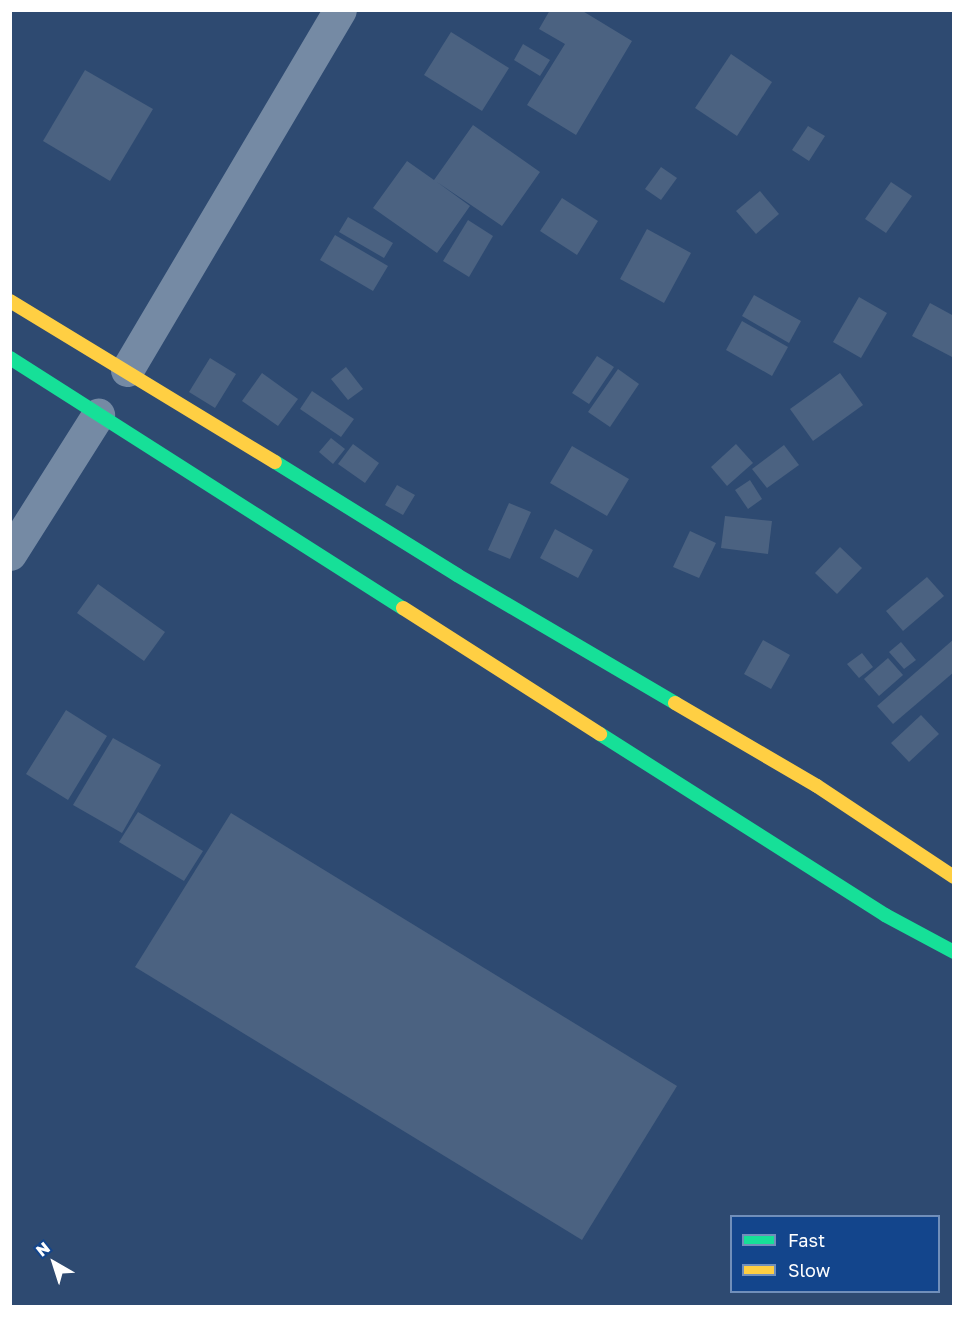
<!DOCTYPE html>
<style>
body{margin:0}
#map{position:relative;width:964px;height:1317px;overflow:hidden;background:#2e4a71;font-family:"Golos Text",sans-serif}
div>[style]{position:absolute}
.building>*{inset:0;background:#4b6281}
.street>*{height:33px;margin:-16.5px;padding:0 16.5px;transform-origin:16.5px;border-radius:16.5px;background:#758aa4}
.fast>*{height:14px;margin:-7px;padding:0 7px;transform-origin:7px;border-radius:7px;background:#16e098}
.slow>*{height:14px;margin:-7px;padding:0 7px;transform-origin:7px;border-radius:7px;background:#ffcf43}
span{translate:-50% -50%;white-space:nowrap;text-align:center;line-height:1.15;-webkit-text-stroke:4.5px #13458c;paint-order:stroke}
.frame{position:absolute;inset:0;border:12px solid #fff;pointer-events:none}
.legend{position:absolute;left:730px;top:1215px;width:210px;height:78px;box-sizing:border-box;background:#13458c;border:2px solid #718fba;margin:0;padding:8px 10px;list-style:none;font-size:18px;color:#fff}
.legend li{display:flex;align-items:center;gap:12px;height:30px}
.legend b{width:30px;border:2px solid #718fba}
.north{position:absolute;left:24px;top:1233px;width:60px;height:60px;-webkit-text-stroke:4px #13458c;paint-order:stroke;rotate:321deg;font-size:16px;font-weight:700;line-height:24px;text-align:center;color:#fff}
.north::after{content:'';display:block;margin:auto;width:21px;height:27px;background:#fff;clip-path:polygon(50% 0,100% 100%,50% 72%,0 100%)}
</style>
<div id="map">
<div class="building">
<i style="clip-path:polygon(550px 10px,581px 10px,632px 41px,576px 135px,527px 105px,565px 44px,539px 29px)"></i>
<i style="clip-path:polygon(451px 32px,509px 68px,482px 111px,424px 75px)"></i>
<i style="clip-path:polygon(523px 44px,550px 60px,540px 76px,514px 60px)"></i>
<i style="clip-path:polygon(731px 54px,772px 82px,737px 136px,695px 108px)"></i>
<i style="clip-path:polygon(85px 70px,153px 109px,110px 181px,43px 141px)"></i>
<i style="clip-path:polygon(473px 125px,540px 172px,502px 226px,437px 182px,470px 206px,437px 253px,373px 208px,407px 161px,434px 180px)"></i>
<i style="clip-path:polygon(808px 126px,825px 136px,809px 161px,792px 150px)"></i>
<i style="clip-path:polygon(661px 167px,677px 178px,661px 200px,645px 189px)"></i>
<i style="clip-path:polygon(891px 182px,912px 196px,886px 233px,865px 219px)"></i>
<i style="clip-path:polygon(760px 191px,779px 214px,756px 234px,736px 211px)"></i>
<i style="clip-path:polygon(562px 198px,598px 221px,577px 255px,540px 231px)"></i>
<i style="clip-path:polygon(348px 217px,393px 243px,384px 258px,339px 232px)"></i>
<i style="clip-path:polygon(468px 220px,493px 236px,469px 277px,443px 261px)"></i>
<i style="clip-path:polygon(647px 229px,691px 253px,664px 303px,620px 279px)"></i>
<i style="clip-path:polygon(335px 235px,388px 266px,373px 291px,320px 260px)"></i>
<i style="clip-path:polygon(754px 295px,801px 321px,789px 343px,742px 316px)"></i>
<i style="clip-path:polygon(859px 297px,887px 313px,861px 358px,833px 342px)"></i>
<i style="clip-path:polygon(930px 303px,954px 316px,954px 358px,912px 336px)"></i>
<i style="clip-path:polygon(742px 321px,788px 347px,772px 376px,726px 350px)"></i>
<i style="clip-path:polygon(597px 356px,614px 367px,589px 404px,572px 393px)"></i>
<i style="clip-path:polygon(210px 358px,236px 374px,215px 408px,189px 392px)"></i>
<i style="clip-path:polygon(346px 367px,363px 389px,348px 400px,331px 379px)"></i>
<i style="clip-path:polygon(618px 369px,639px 384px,610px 427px,588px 412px)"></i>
<i style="clip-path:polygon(262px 373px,298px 399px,278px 426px,242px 401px)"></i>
<i style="clip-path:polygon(840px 373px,863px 405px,813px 441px,790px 409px)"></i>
<i style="clip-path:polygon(312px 391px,354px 419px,341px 437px,300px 409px)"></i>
<i style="clip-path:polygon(331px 438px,345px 449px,333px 464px,319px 452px)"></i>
<i style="clip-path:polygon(353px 444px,379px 463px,365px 483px,338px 464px)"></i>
<i style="clip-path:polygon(736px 444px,753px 463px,727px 486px,711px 467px)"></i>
<i style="clip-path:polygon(784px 445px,799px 465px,767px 488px,752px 469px)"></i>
<i style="clip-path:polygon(572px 446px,629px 479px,607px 516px,550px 483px)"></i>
<i style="clip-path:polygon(750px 480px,762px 499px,748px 509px,735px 490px)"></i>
<i style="clip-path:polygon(397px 485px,415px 495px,403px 515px,385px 505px)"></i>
<i style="clip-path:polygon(509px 503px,531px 512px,510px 559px,488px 550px)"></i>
<i style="clip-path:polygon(725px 516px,772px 521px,768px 554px,721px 548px)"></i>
<i style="clip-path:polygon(555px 529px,593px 550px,578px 578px,540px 558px)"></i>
<i style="clip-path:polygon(690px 531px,716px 543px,699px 578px,673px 567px)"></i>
<i style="clip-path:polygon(840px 547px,862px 568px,837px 594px,815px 573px)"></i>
<i style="clip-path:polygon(927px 577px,944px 596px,903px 631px,886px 611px)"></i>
<i style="clip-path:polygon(98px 584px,165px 632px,144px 661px,77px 613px)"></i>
<i style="clip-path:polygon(954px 639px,954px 672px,893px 724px,877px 706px)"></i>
<i style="clip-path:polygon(763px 640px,790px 655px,771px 689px,744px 674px)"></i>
<i style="clip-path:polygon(901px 642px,916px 660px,904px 669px,889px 652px)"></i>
<i style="clip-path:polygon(862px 653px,873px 667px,859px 678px,847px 664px)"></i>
<i style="clip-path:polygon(888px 658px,903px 675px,879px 696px,864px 679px)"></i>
<i style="clip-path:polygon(66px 710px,107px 736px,68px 800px,26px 774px)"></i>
<i style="clip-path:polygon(921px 715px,939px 734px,909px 762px,891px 743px)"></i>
<i style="clip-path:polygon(113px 738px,161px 765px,122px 833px,73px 805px)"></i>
<i style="clip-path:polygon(138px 812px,203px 851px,184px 881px,119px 842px)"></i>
<i style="clip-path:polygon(231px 813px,677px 1086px,582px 1240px,135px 967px)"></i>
</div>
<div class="street">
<i style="left:127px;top:370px;width:418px;rotate:-59.4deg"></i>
<i style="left:10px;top:554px;width:165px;rotate:-57.7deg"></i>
</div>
<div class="fast">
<i style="left:10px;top:358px;width:466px;rotate:32.5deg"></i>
<i style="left:275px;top:462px;width:214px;rotate:31.8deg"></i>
<i style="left:457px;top:575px;width:253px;rotate:30.4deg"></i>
<i style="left:600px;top:734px;width:338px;rotate:32.4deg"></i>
<i style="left:885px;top:915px;width:78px;rotate:28.2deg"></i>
</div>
<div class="slow">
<i style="left:10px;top:301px;width:310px;rotate:31.3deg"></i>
<i style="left:403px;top:608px;width:234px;rotate:32.6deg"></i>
<i style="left:675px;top:703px;width:164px;rotate:30.3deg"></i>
<i style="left:817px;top:786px;width:164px;rotate:33.6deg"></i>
</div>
<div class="frame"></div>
<ul class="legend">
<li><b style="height:8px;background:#16e098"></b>Fast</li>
<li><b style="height:8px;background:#ffcf43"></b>Slow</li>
</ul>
<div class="north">N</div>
</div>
